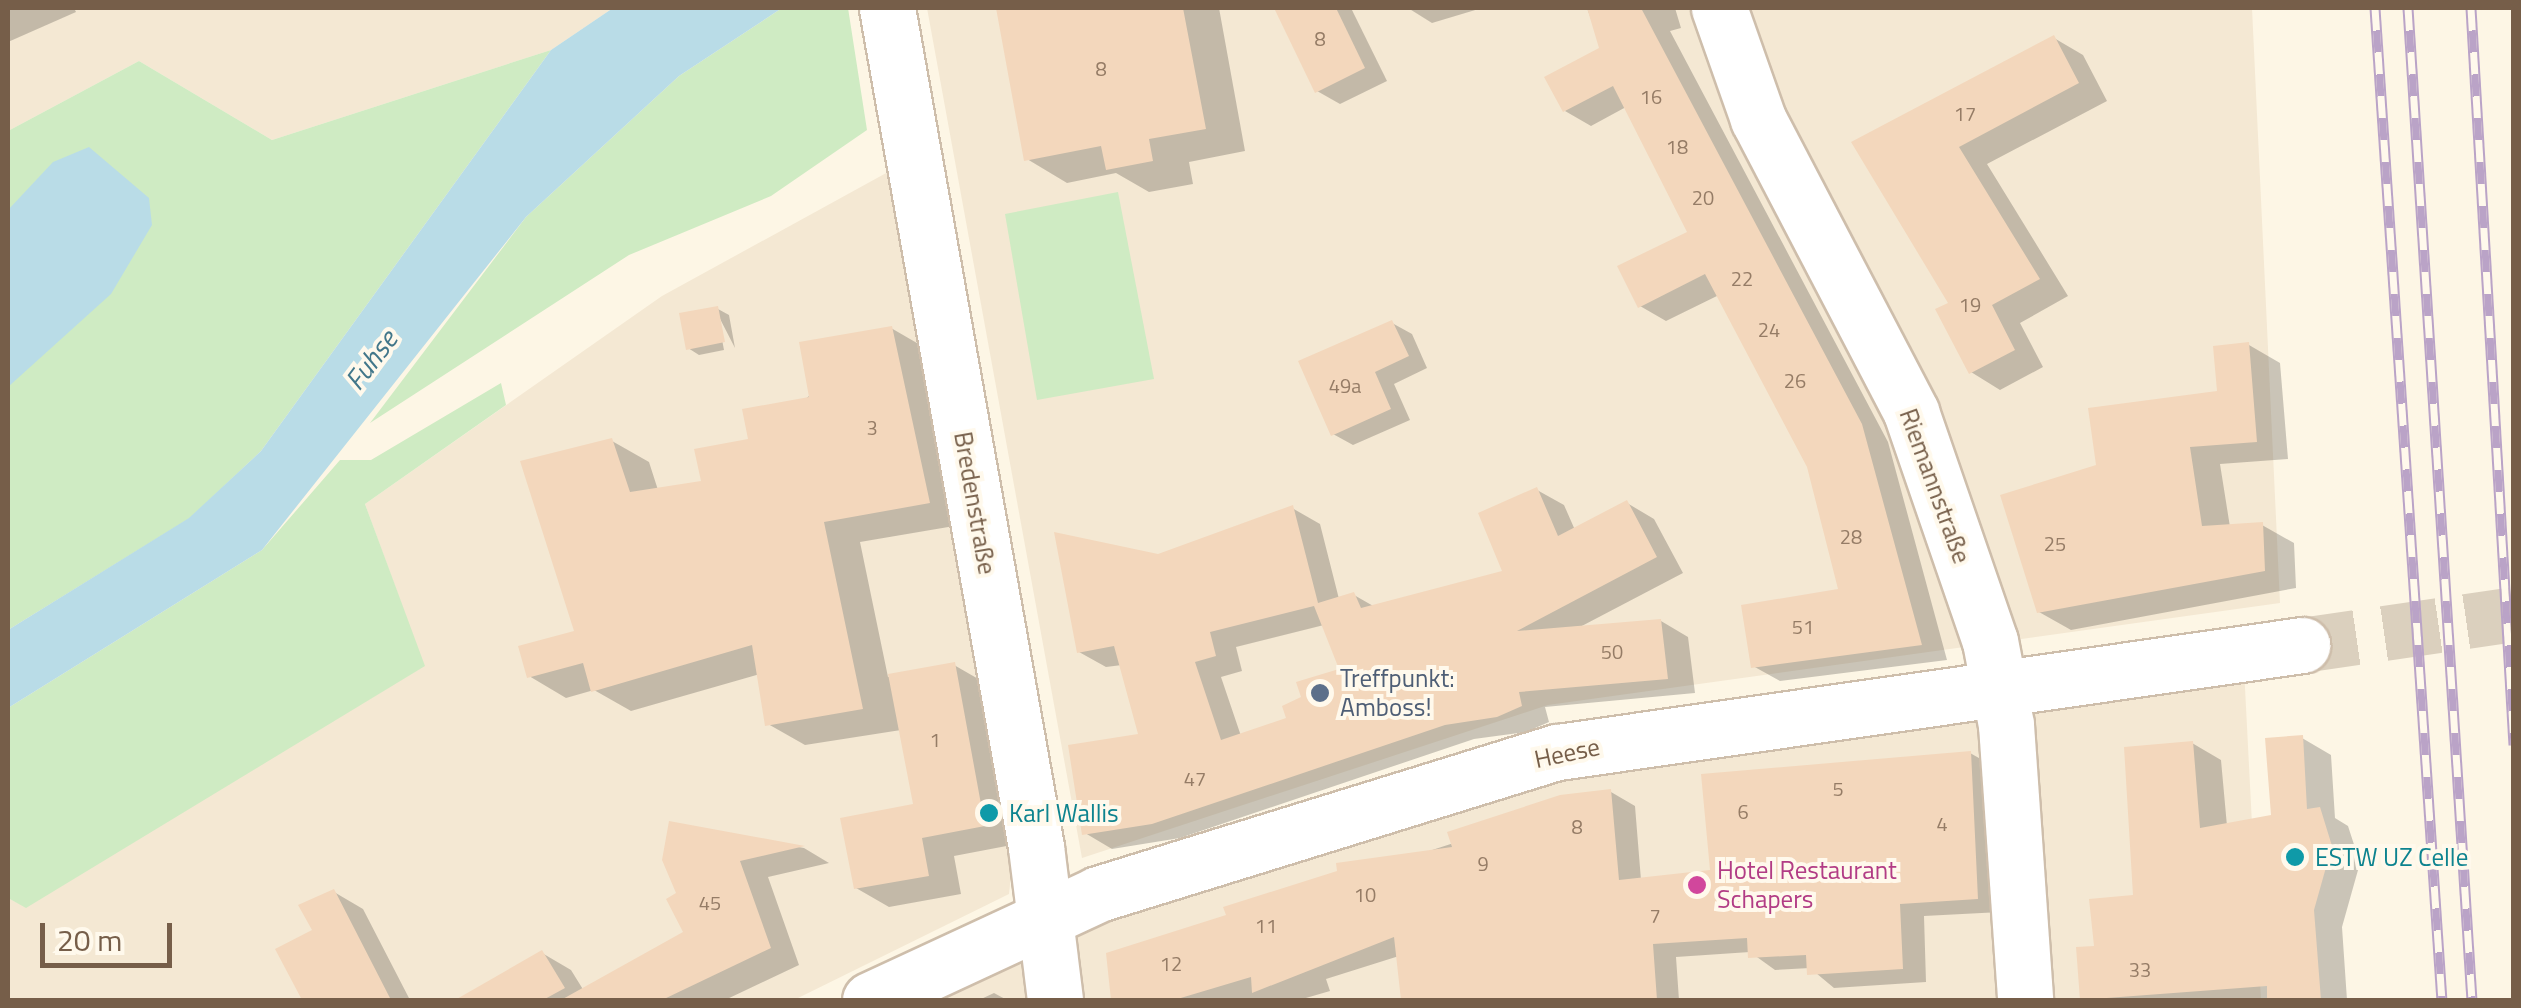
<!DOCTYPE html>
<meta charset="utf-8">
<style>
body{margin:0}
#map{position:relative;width:2521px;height:1008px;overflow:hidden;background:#fdf6e5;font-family:"Titillium Web",sans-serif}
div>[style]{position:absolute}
.residential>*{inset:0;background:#f4e8d3}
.green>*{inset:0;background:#cfebc3}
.water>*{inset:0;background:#b9dce7}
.shadow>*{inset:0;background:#0003}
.building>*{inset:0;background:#f3d7bc}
.minor-tunnel>*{height:55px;margin-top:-27.5px;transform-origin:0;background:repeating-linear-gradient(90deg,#dbd0be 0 55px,transparent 0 83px)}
.roads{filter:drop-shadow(2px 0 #cebeab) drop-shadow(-2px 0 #cebeab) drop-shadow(0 2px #cebeab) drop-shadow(0 -2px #cebeab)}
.minor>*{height:55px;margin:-27.5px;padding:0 27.5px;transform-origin:27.5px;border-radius:27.5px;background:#fff}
.rail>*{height:11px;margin-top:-5.5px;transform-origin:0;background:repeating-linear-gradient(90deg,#fff9ec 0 22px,#baa3c7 0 44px);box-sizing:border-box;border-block:2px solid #baa3c7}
.dots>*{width:28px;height:28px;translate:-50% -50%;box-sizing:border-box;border:5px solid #fff9ec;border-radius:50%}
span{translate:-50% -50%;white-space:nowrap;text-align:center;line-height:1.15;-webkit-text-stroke:8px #fff9ec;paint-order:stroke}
.number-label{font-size:20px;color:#957c66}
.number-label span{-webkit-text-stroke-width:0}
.street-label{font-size:25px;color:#765e49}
.service-label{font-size:25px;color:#4e5e75}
.left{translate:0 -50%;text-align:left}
.culture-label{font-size:25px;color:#0d838f}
.hotel-label{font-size:25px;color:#b23c85}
.water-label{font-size:28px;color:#42778a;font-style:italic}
.frame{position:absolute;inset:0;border:10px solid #765e49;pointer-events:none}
.scale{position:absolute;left:40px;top:923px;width:132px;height:45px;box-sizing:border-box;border:5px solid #765e49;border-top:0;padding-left:12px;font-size:30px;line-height:35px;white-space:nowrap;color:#765e49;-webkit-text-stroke:8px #fff9ec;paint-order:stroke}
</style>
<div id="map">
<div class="residential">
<i style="clip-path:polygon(8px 8px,613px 8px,551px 50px,272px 140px,139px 61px,8px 131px)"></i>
<i style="clip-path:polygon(927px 8px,2252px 8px,2280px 603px,1548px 705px,1082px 858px)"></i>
<i style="clip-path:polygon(888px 172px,1012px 866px,1009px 894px,794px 1000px,8px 1000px,8px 898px,26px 907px,424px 666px,365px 504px,662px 296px)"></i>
<i style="clip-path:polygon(2244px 668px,2261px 1000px,924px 1000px,1102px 919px,1556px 770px)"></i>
</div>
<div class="green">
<i style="clip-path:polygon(782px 8px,848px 8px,867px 130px,771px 196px,629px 255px,370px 423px,526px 217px,679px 76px)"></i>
<i style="clip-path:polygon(551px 50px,261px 451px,190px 518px,8px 630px,8px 131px,139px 61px,272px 140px)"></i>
<i style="clip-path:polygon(1118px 192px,1154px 379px,1037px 400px,1005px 214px)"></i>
<i style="clip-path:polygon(501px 383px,506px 405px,365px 504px,425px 666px,26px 908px,8px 898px,8px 708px,262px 550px,340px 460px,371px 460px)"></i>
</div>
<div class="water">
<i style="clip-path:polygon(613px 8px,782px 8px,679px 76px,526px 217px,262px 550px,8px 708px,8px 630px,189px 518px,261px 451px,551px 50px)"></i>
<i style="clip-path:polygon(89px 147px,149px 198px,152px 225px,111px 294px,8px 387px,8px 210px,53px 162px)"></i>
</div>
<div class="shadow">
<i style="clip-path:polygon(8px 8px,74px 8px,76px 12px,8px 42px)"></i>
<i style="clip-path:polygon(998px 8px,1219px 8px,1245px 151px,1189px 162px,1193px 184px,1149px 192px,1116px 173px,1067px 183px,1027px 159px)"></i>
<i style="clip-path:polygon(1277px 8px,1351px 8px,1387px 81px,1340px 104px,1317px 91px)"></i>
<i style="clip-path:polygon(1408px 8px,1482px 8px,1432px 23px)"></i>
<i style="clip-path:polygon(1587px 8px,1675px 8px,1681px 28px,1670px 31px,1888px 442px,1947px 660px,1780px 681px,1753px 666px,1842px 591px,1809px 466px,1719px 295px,1666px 321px,1640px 306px,1690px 233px,1626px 107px,1591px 126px,1565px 111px,1602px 49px)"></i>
<i style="clip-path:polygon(2054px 38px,2083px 55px,2107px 101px,1987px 164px,2068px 296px,2020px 323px,2043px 367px,2000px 390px,1971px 372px,1951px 304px,1854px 143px)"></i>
<i style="clip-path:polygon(718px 309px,729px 315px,735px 348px,717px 313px,724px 350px,699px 355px,688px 348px)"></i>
<i style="clip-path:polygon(1392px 323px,1412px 334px,1427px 368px,1394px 384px,1410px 420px,1353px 445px,1333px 434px)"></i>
<i style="clip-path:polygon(891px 328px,929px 350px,966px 524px,860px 542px,888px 677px,954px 665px,987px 684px,1017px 844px,954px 856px,961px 894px,889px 907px,856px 888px,915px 806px,901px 730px,805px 745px,768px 724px,760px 674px,631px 711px,594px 690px,566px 698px,529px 676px,577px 633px,612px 441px,649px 462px,658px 490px,704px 483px)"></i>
<i style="clip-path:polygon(2249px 345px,2280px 363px,2288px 459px,2220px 464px,2230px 527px,2262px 525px,2294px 543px,2296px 588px,2071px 630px,2039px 612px,2098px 467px,2220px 393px)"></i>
<i style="clip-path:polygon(evenodd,1537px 490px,1564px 505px,1575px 530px,1627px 503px,1654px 519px,1683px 573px,1578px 628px,1661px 621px,1688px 637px,1695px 693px,1545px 707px,1549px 722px,1526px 732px,1474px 739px,1180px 838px,1112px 849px,1085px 833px,1141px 736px,1122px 665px,1106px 667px,1079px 652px,1158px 556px,1292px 508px,1320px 524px,1339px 599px,1354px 595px,1375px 607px,1505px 572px,1537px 490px,1324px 625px,1342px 670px,1290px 719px,1241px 736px,1221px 677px,1242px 671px,1236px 647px,1324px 625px)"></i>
<i style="clip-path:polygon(2302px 738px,2331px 755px,2335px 818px,2348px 826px,2360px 863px,2342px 927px,2347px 1000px,2083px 1000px,2078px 950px,2097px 948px,2135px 897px,2192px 743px,2221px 760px,2227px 826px,2274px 817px)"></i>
<i style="clip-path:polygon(1970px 753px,1995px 767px,2001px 912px,1924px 916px,1926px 982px,1834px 988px,1810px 968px,1775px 970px,1750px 952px,1676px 957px,1679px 1000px,1403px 1000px,1399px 956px,1326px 979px,1330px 991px,1299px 1000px,1114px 1000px,1109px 955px,1611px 792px,1635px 806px,1641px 880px,1713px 872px)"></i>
<i style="clip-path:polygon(671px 824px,804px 848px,829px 863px,768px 877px,799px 965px,725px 1000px,458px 1000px,542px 953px,571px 970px,584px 991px,686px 933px)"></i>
<i style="clip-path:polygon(334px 892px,363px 909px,410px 1000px,305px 1000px,278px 950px,315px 931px)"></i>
<i style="clip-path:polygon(994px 993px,1007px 1000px,979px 1000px)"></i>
</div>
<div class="building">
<i style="clip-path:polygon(996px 8px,1183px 8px,1206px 129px,1149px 139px,1153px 161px,1106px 170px,1101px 146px,1024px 161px)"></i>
<i style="clip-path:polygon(1274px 8px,1336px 8px,1365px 68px,1315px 93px)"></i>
<i style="clip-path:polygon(1587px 8px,1641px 8px,1862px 424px,1922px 645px,1751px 668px,1741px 605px,1838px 589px,1807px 467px,1705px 274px,1638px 308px,1617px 266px,1687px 232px,1613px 86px,1563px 112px,1544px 77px,1599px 48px)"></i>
<i style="clip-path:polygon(2054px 35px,2079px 83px,1959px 147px,2040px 279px,1992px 305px,2015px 350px,1969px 374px,1935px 309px,1948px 303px,1851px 142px)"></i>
<i style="clip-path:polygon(718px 306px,725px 342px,686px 350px,679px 313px)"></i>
<i style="clip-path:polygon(1392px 320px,1409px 356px,1375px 372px,1391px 409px,1331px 436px,1298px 361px)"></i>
<i style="clip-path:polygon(892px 326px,930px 503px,824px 522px,863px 709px,765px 726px,752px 645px,591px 692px,583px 663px,527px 678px,518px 646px,574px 631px,520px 461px,612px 438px,630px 492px,701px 481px,694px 449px,748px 439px,742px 409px,809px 397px,799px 342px)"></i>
<i style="clip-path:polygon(2249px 342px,2257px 442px,2190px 447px,2202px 526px,2263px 522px,2265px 571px,2037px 613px,2000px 495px,2096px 465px,2088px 408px,2217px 391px,2213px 346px)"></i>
<i style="clip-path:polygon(evenodd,1537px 487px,1558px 536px,1627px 500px,1657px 557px,1517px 631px,1661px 619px,1668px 679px,1519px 692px,1522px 706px,1497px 717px,1445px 725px,1152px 824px,1082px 835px,1068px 745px,1138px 734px,1114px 646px,1077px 653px,1054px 532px,1158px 554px,1293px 505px,1318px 603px,1354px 592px,1361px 608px,1502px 571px,1478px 513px,1537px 487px,1314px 606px,1339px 669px,1296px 682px,1301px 697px,1282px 706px,1286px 718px,1221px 740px,1195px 662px,1216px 656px,1210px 632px,1314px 606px)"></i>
<i style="clip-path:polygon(955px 662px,985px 826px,922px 838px,929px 876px,854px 889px,840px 818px,913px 804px,888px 674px)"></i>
<i style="clip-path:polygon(2303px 735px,2307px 809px,2320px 807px,2332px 846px,2314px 910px,2321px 1000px,2267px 1000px,2267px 986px,2080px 1000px,2076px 947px,2094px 946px,2089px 899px,2133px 895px,2124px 747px,2193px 741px,2200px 828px,2271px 815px,2265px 738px)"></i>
<i style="clip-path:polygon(1971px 751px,1978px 899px,1900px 904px,1903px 969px,1807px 975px,1806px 955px,1748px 958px,1747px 938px,1653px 944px,1657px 1000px,1401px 1000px,1394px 937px,1252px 993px,1251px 977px,1174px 1000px,1111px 1000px,1106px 953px,1226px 915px,1223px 907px,1337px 871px,1336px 863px,1452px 847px,1447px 832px,1560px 795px,1611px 789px,1619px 880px,1710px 870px,1701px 774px)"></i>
<i style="clip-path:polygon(669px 821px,805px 846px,740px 861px,771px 948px,662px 1000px,561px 1000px,683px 932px,666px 899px,676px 893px,662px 860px)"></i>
<i style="clip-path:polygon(334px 889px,391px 1000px,302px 1000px,275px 949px,312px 930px,298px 905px)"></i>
<i style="clip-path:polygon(542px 950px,565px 988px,543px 1000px,455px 1000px)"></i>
</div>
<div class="minor-tunnel">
<i style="left:2302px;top:645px;width:214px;rotate:-8.3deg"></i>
</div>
<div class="roads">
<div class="minor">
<i style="left:887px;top:8px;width:852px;rotate:79.93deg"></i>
<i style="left:1036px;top:847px;width:154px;rotate:82.9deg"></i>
<i style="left:1719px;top:8px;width:118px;rotate:70.6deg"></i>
<i style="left:1758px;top:119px;width:331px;rotate:62.4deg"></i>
<i style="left:1911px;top:412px;width:242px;rotate:71deg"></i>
<i style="left:1990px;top:641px;width:86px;rotate:79.2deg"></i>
<i style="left:2006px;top:725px;width:276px;rotate:86deg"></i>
<i style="left:870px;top:1000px;width:251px;rotate:-24.9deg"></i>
<i style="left:1098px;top:894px;width:481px;rotate:-17.2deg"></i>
<i style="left:1558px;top:752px;width:752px;rotate:-8.18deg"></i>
</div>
</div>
<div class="rail">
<i style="left:2375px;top:8px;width:994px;rotate:86.14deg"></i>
<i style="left:2408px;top:8px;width:994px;rotate:86.31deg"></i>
<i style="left:2471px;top:8px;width:738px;rotate:86.66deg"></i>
</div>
<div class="dots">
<i style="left:1320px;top:693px;background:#5c6f8a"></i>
<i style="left:989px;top:813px;background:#0f9aa8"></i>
<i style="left:2295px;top:857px;background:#0f9aa8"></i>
<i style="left:1697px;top:885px;background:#d1479c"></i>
</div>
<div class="number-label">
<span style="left:1320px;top:38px">8</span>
<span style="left:1101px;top:68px">8</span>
<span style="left:1651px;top:96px">16</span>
<span style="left:1965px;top:113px">17</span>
<span style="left:1677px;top:146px">18</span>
<span style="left:1703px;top:197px">20</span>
<span style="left:1742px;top:278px">22</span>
<span style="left:1970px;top:304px">19</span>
<span style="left:1769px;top:329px">24</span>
<span style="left:1795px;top:380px">26</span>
<span style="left:1345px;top:385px">49a</span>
<span style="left:872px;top:427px">3</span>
<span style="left:1851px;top:536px">28</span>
<span style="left:2055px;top:543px">25</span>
<span style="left:1803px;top:626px">51</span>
<span style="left:1612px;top:651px">50</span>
<span style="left:935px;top:739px">1</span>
<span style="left:1195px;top:778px">47</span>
<span style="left:1838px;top:788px">5</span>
<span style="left:1743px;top:811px">6</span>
<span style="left:1942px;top:823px">4</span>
<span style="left:1577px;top:826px">8</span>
<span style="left:1483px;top:863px">9</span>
<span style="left:1365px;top:894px">10</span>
<span style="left:710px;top:902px">45</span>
<span style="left:1655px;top:915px">7</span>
<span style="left:1266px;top:925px">11</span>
<span style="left:1171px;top:963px">12</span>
<span style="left:2140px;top:969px">33</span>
</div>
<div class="street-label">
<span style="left:1935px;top:486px;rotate:70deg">Riemannstraße</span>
<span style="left:975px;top:503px;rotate:80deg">Bredenstraße</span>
<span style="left:1567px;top:753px;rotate:-12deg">Heese</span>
</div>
<div class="service-label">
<span class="left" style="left:1340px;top:693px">Treffpunkt:<br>Amboss!</span>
</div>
<div class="culture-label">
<span class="left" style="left:1009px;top:813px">Karl Wallis</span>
<span class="left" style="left:2315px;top:857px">ESTW UZ Celle</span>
</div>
<div class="hotel-label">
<span class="left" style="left:1717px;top:885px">Hotel Restaurant<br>Schapers</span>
</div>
<div class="water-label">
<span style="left:371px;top:360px;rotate:-53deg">Fuhse</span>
</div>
<div class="frame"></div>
<div class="scale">20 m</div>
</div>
